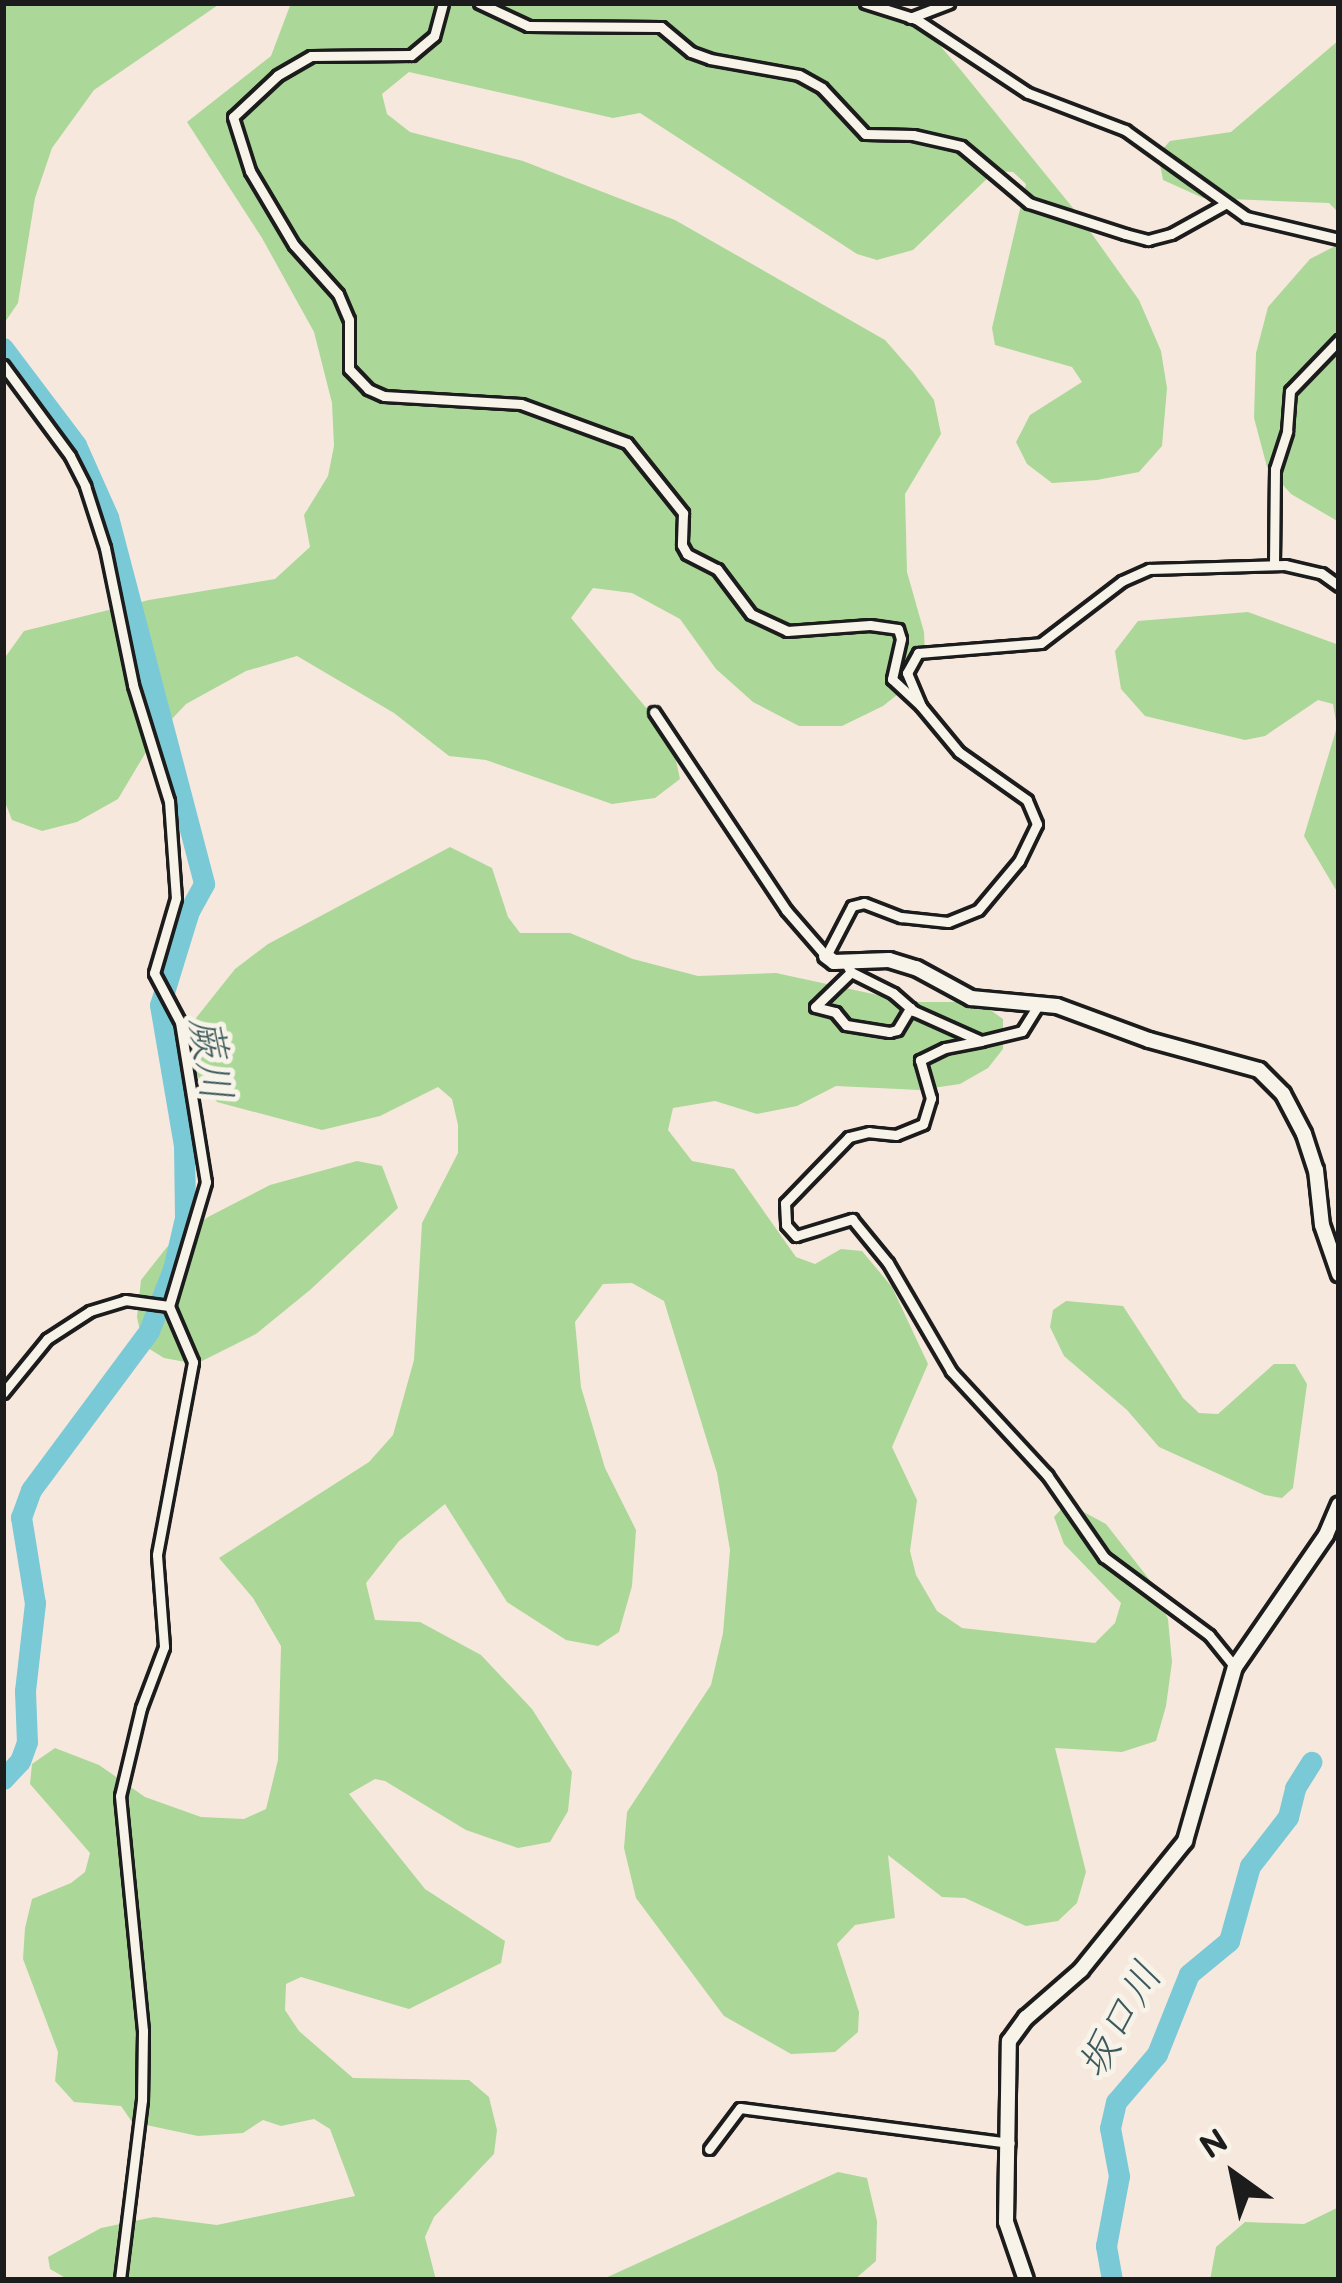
<!DOCTYPE html>
<meta charset="utf-8">
<style>
body{margin:0}
#map{position:relative;width:1342px;height:2283px;overflow:hidden;background:#f7e8dd;font-family:"Balsamiq Sans","Klee One",sans-serif}
div>[style]{position:absolute}
.green>*{inset:0;background:#abd898}
.river>*{height:21px;margin:-10.5px;padding:0 10.5px;transform-origin:10.5px;border-radius:10.5px;background:#7ac9d6}
.roads{filter:drop-shadow(3px 0 #1c1c1c) drop-shadow(-3px 0 #1c1c1c) drop-shadow(0 3px #1c1c1c) drop-shadow(0 -3px #1c1c1c)}
.street>*{height:9px;margin:-4.5px;padding:0 4.5px;transform-origin:4.5px;border-radius:4.5px;background:#f7f3e8}
.secondary>*{height:14px;margin:-7px;padding:0 7px;transform-origin:7px;border-radius:7px;background:#f7f3e8}
span{translate:-50% -50%;white-space:nowrap;text-align:center;line-height:1.15;-webkit-text-stroke:10px #f7f3e8;paint-order:stroke}
.water-label{font-size:42px;color:#3d595d;font-style:italic}
.frame{position:absolute;inset:0;border:6px solid #1c1c1c;pointer-events:none}
.north{position:absolute;left:1174px;top:2115px;width:120px;height:120px;-webkit-text-stroke:9px #f7f3e8;paint-order:stroke;rotate:327deg;font-size:33px;font-weight:700;line-height:48px;text-align:center;color:#1c1c1c}
.north::after{content:'';display:block;margin:auto;width:42px;height:54px;background:#1c1c1c;clip-path:polygon(50% 0,100% 100%,50% 72%,0 100%)}
</style>
<div id="map">
<div class="green">
<i style="clip-path:polygon(3px 3px,221px 3px,94px 90px,52px 148px,35px 198px,18px 303px,3px 325px)"></i>
<i style="clip-path:polygon(291px 3px,887px 3px,931px 35px,960px 69px,1077px 213px,1139px 300px,1161px 351px,1167px 388px,1162px 446px,1139px 472px,1097px 480px,1052px 483px,1027px 464px,1016px 442px,1030px 415px,1082px 382px,1072px 367px,995px 345px,992px 328px,1026px 184px,1013px 172px,995px 171px,913px 250px,877px 260px,857px 254px,640px 113px,613px 118px,409px 72px,382px 94px,387px 114px,410px 132px,523px 161px,675px 220px,885px 340px,913px 372px,934px 400px,941px 434px,905px 494px,907px 572px,924px 632px,925px 655px,911px 684px,883px 706px,842px 726px,799px 726px,753px 702px,716px 669px,680px 619px,632px 593px,593px 588px,571px 618px,658px 722px,675px 756px,680px 779px,655px 798px,612px 804px,486px 760px,449px 756px,394px 713px,297px 656px,246px 671px,186px 704px,155px 737px,118px 799px,77px 822px,42px 831px,12px 820px,3px 797px,3px 686px,6px 656px,24px 631px,149px 600px,275px 579px,310px 547px,304px 515px,328px 476px,334px 446px,332px 403px,314px 332px,262px 238px,187px 122px,271px 56px)"></i>
<i style="clip-path:polygon(1339px 40px,1339px 213px,1329px 203px,1203px 198px,1163px 180px,1158px 154px,1170px 141px,1231px 132px)"></i>
<i style="clip-path:polygon(1339px 244px,1339px 522px,1291px 494px,1267px 467px,1254px 418px,1256px 353px,1268px 307px,1310px 259px)"></i>
<i style="clip-path:polygon(1248px 612px,1339px 645px,1339px 895px,1304px 836px,1337px 727px,1333px 704px,1318px 700px,1265px 736px,1245px 740px,1145px 716px,1121px 689px,1115px 651px,1138px 621px)"></i>
<i style="clip-path:polygon(450px 847px,492px 868px,508px 917px,520px 933px,570px 933px,633px 959px,698px 976px,776px 973px,910px 1002px,979px 1002px,1003px 1019px,1003px 1049px,988px 1068px,960px 1084px,919px 1090px,836px 1086px,797px 1106px,757px 1114px,715px 1101px,673px 1108px,668px 1130px,692px 1161px,734px 1169px,796px 1257px,815px 1264px,841px 1249px,862px 1251px,892px 1287px,928px 1364px,892px 1447px,917px 1500px,910px 1551px,916px 1575px,937px 1611px,962px 1628px,1095px 1643px,1115px 1623px,1121px 1603px,1064px 1544px,1054px 1517px,1067px 1503px,1106px 1524px,1149px 1579px,1168px 1619px,1172px 1662px,1166px 1706px,1156px 1741px,1122px 1752px,1055px 1748px,1086px 1872px,1077px 1903px,1058px 1921px,1026px 1926px,965px 1898px,942px 1897px,888px 1855px,895px 1918px,855px 1925px,837px 1944px,859px 2012px,858px 2032px,835px 2052px,791px 2054px,724px 2016px,636px 1898px,624px 1848px,627px 1812px,711px 1685px,723px 1633px,730px 1550px,717px 1473px,664px 1301px,632px 1283px,603px 1284px,575px 1322px,581px 1387px,605px 1468px,636px 1530px,632px 1586px,619px 1632px,598px 1646px,566px 1640px,507px 1602px,445px 1504px,399px 1541px,366px 1583px,375px 1620px,420px 1622px,481px 1655px,532px 1709px,572px 1772px,568px 1811px,550px 1842px,518px 1848px,466px 1830px,385px 1781px,375px 1779px,349px 1794px,425px 1889px,505px 1941px,501px 1963px,409px 2009px,301px 1977px,286px 1984px,285px 2010px,299px 2031px,353px 2078px,469px 2080px,489px 2097px,497px 2130px,494px 2154px,434px 2217px,425px 2237px,436px 2280px,69px 2280px,50px 2269px,48px 2257px,101px 2228px,154px 2217px,217px 2225px,355px 2196px,330px 2129px,314px 2119px,281px 2126px,263px 2120px,243px 2133px,198px 2136px,132px 2122px,121px 2106px,74px 2102px,55px 2081px,58px 2052px,23px 1959px,25px 1928px,32px 1899px,71px 1883px,85px 1872px,90px 1853px,30px 1784px,32px 1764px,55px 1748px,99px 1765px,145px 1797px,201px 1817px,244px 1819px,266px 1809px,278px 1760px,281px 1646px,253px 1598px,219px 1558px,369px 1462px,393px 1435px,414px 1360px,422px 1223px,458px 1153px,458px 1125px,452px 1099px,438px 1087px,380px 1116px,322px 1130px,217px 1102px,193px 1070px,196px 1018px,235px 969px,268px 944px)"></i>
<i style="clip-path:polygon(357px 1161px,382px 1166px,398px 1208px,310px 1290px,256px 1334px,196px 1364px,164px 1358px,143px 1345px,137px 1317px,141px 1280px,167px 1247px,208px 1217px,270px 1185px)"></i>
<i style="clip-path:polygon(1066px 1301px,1123px 1306px,1183px 1398px,1199px 1413px,1218px 1414px,1274px 1364px,1295px 1364px,1307px 1384px,1293px 1488px,1282px 1498px,1265px 1495px,1159px 1447px,1127px 1410px,1064px 1356px,1050px 1327px,1053px 1310px)"></i>
<i style="clip-path:polygon(838px 2172px,867px 2178px,877px 2221px,876px 2261px,854px 2280px,601px 2280px)"></i>
<i style="clip-path:polygon(1339px 2207px,1339px 2280px,1210px 2280px,1216px 2247px,1245px 2222px,1304px 2224px)"></i>
</div>
<div class="river">
<i style="left:3px;top:348px;width:121px;rotate:53deg"></i>
<i style="left:76px;top:445px;width:79px;rotate:66deg"></i>
<i style="left:108px;top:517px;width:379px;rotate:75.3deg"></i>
<i style="left:204px;top:884px;width:31px;rotate:119deg"></i>
<i style="left:189px;top:911px;width:98px;rotate:107.1deg"></i>
<i style="left:160px;top:1005px;width:142px;rotate:80.3deg"></i>
<i style="left:184px;top:1145px;width:73px;rotate:89.2deg"></i>
<i style="left:185px;top:1218px;width:52px;rotate:103.2deg"></i>
<i style="left:173px;top:1269px;width:66px;rotate:111.2deg"></i>
<i style="left:149px;top:1331px;width:198px;rotate:126.6deg"></i>
<i style="left:31px;top:1490px;width:29px;rotate:110deg"></i>
<i style="left:21px;top:1517px;width:87px;rotate:80.8deg"></i>
<i style="left:35px;top:1603px;width:89px;rotate:96.5deg"></i>
<i style="left:25px;top:1691px;width:51px;rotate:87.8deg"></i>
<i style="left:27px;top:1742px;width:20px;rotate:110deg"></i>
<i style="left:20px;top:1761px;width:25px;rotate:133deg"></i>
<i style="left:1112px;top:2280px;width:35px;rotate:-100deg"></i>
<i style="left:1106px;top:2246px;width:71px;rotate:-79.5deg"></i>
<i style="left:1119px;top:2176px;width:49px;rotate:-100.6deg"></i>
<i style="left:1110px;top:2128px;width:27px;rotate:-77deg"></i>
<i style="left:1116px;top:2102px;width:63px;rotate:-49.5deg"></i>
<i style="left:1157px;top:2054px;width:86px;rotate:-68.2deg"></i>
<i style="left:1189px;top:1974px;width:52px;rotate:-39.5deg"></i>
<i style="left:1229px;top:1941px;width:78px;rotate:-74.4deg"></i>
<i style="left:1250px;top:1866px;width:62px;rotate:-52.2deg"></i>
<i style="left:1288px;top:1817px;width:30px;rotate:-76deg"></i>
<i style="left:1295px;top:1788px;width:31px;rotate:-58deg"></i>
</div>
<div class="roads">
<div class="street">
<i style="left:443px;top:3px;width:34px;rotate:105deg"></i>
<i style="left:434px;top:36px;width:30px;rotate:140deg"></i>
<i style="left:411px;top:55px;width:100px;rotate:179.4deg"></i>
<i style="left:311px;top:56px;width:39px;rotate:150deg"></i>
<i style="left:277px;top:76px;width:60px;rotate:137deg"></i>
<i style="left:233px;top:117px;width:57px;rotate:72.5deg"></i>
<i style="left:250px;top:171px;width:86px;rotate:59.3deg"></i>
<i style="left:294px;top:245px;width:66px;rotate:48.1deg"></i>
<i style="left:338px;top:294px;width:28px;rotate:67deg"></i>
<i style="left:349px;top:320px;width:49px;rotate:90deg"></i>
<i style="left:349px;top:369px;width:28px;rotate:46deg"></i>
<i style="left:368px;top:389px;width:17px;rotate:24deg"></i>
<i style="left:384px;top:396px;width:137px;rotate:3.3deg"></i>
<i style="left:521px;top:404px;width:113px;rotate:20.2deg"></i>
<i style="left:627px;top:443px;width:90px;rotate:51.3deg"></i>
<i style="left:683px;top:513px;width:32px;rotate:92deg"></i>
<i style="left:682px;top:545px;width:10px;rotate:61deg"></i>
<i style="left:687px;top:554px;width:34px;rotate:27deg"></i>
<i style="left:717px;top:569px;width:56px;rotate:52.9deg"></i>
<i style="left:751px;top:614px;width:40px;rotate:25deg"></i>
<i style="left:787px;top:631px;width:83px;rotate:-4.1deg"></i>
<i style="left:870px;top:625px;width:28px;rotate:8deg"></i>
<i style="left:898px;top:629px;width:10px;rotate:73deg"></i>
<i style="left:901px;top:639px;width:41px;rotate:102.7deg"></i>
<i style="left:892px;top:679px;width:40px;rotate:43deg"></i>
<i style="left:479px;top:3px;width:54px;rotate:25.1deg"></i>
<i style="left:528px;top:26px;width:133px;rotate:0.4deg"></i>
<i style="left:661px;top:27px;width:39px;rotate:40deg"></i>
<i style="left:691px;top:52px;width:20px;rotate:20deg"></i>
<i style="left:710px;top:59px;width:90px;rotate:10.2deg"></i>
<i style="left:799px;top:75px;width:26px;rotate:29deg"></i>
<i style="left:822px;top:88px;width:63px;rotate:46.9deg"></i>
<i style="left:865px;top:134px;width:48px;rotate:1.2deg"></i>
<i style="left:913px;top:135px;width:49px;rotate:12.9deg"></i>
<i style="left:961px;top:146px;width:89px;rotate:40deg"></i>
<i style="left:1029px;top:203px;width:101px;rotate:17.9deg"></i>
<i style="left:1125px;top:234px;width:24px;rotate:15deg"></i>
<i style="left:1148px;top:240px;width:24px;rotate:-15deg"></i>
<i style="left:1171px;top:234px;width:62px;rotate:-29.1deg"></i>
<i style="left:865px;top:3px;width:53px;rotate:17.4deg"></i>
<i style="left:916px;top:19px;width:134px;rotate:33.5deg"></i>
<i style="left:1028px;top:93px;width:104px;rotate:20.9deg"></i>
<i style="left:1125px;top:130px;width:149px;rotate:35.7deg"></i>
<i style="left:1246px;top:217px;width:96px;rotate:13.3deg"></i>
<i style="left:910px;top:18px;width:42px;rotate:-21deg"></i>
<i style="left:3px;top:365px;width:113px;rotate:53.6deg"></i>
<i style="left:70px;top:456px;width:34px;rotate:63deg"></i>
<i style="left:85px;top:486px;width:65px;rotate:72.1deg"></i>
<i style="left:105px;top:548px;width:140px;rotate:78.4deg"></i>
<i style="left:133px;top:685px;width:121px;rotate:72.8deg"></i>
<i style="left:169px;top:801px;width:97px;rotate:85.9deg"></i>
<i style="left:176px;top:898px;width:78px;rotate:106.3deg"></i>
<i style="left:154px;top:973px;width:55px;rotate:62deg"></i>
<i style="left:180px;top:1022px;width:162px;rotate:80.8deg"></i>
<i style="left:206px;top:1182px;width:129px;rotate:106.6deg"></i>
<i style="left:169px;top:1306px;width:61px;rotate:66.8deg"></i>
<i style="left:193px;top:1362px;width:196px;rotate:100.6deg"></i>
<i style="left:157px;top:1555px;width:92px;rotate:85.6deg"></i>
<i style="left:164px;top:1647px;width:65px;rotate:110.7deg"></i>
<i style="left:141px;top:1708px;width:90px;rotate:103.4deg"></i>
<i style="left:120px;top:1796px;width:236px;rotate:84.4deg"></i>
<i style="left:143px;top:2031px;width:69px;rotate:90.8deg"></i>
<i style="left:142px;top:2100px;width:181px;rotate:97deg"></i>
<i style="left:1274px;top:564px;width:95px;rotate:-89.4deg"></i>
<i style="left:1275px;top:469px;width:40px;rotate:-72deg"></i>
<i style="left:1287px;top:431px;width:40px;rotate:-85.7deg"></i>
<i style="left:1290px;top:391px;width:71px;rotate:-46.1deg"></i>
<i style="left:654px;top:712px;width:238px;rotate:56.3deg"></i>
<i style="left:786px;top:910px;width:61px;rotate:49deg"></i>
<i style="left:826px;top:956px;width:56px;rotate:-62.5deg"></i>
<i style="left:852px;top:906px;width:12px;rotate:-14deg"></i>
<i style="left:864px;top:903px;width:40px;rotate:21deg"></i>
<i style="left:901px;top:917px;width:47px;rotate:6.1deg"></i>
<i style="left:948px;top:922px;width:32px;rotate:-22deg"></i>
<i style="left:978px;top:910px;width:64px;rotate:-50.1deg"></i>
<i style="left:1019px;top:861px;width:41px;rotate:-64.1deg"></i>
<i style="left:1037px;top:824px;width:26px;rotate:-113deg"></i>
<i style="left:1027px;top:800px;width:83px;rotate:-144.8deg"></i>
<i style="left:959px;top:752px;width:60px;rotate:-129.6deg"></i>
<i style="left:921px;top:706px;width:36px;rotate:-113deg"></i>
<i style="left:907px;top:673px;width:23px;rotate:-61deg"></i>
<i style="left:918px;top:653px;width:123px;rotate:-4.6deg"></i>
<i style="left:1041px;top:643px;width:102px;rotate:-37.4deg"></i>
<i style="left:1122px;top:581px;width:30px;rotate:-24deg"></i>
<i style="left:1149px;top:569px;width:136px;rotate:-1.7deg"></i>
<i style="left:1285px;top:565px;width:37px;rotate:13deg"></i>
<i style="left:1321px;top:573px;width:22px;rotate:36deg"></i>
<i style="left:846px;top:963px;width:10px;rotate:61deg"></i>
<i style="left:851px;top:972px;width:47px;rotate:26.6deg"></i>
<i style="left:893px;top:993px;width:28px;rotate:41deg"></i>
<i style="left:914px;top:1011px;width:73px;rotate:24.1deg"></i>
<i style="left:981px;top:1041px;width:37px;rotate:169deg"></i>
<i style="left:945px;top:1048px;width:28px;rotate:154deg"></i>
<i style="left:920px;top:1060px;width:40px;rotate:74deg"></i>
<i style="left:931px;top:1098px;width:27px;rotate:107deg"></i>
<i style="left:923px;top:1124px;width:29px;rotate:158deg"></i>
<i style="left:896px;top:1135px;width:27px;rotate:-174deg"></i>
<i style="left:869px;top:1132px;width:21px;rotate:166deg"></i>
<i style="left:849px;top:1137px;width:92px;rotate:134.1deg"></i>
<i style="left:785px;top:1203px;width:22px;rotate:87deg"></i>
<i style="left:786px;top:1225px;width:15px;rotate:48deg"></i>
<i style="left:796px;top:1236px;width:59px;rotate:-16.9deg"></i>
<i style="left:852px;top:1219px;width:57px;rotate:50.7deg"></i>
<i style="left:888px;top:1263px;width:125px;rotate:59.7deg"></i>
<i style="left:951px;top:1371px;width:142px;rotate:47.3deg"></i>
<i style="left:1047px;top:1475px;width:100px;rotate:55.2deg"></i>
<i style="left:1104px;top:1557px;width:131px;rotate:36.6deg"></i>
<i style="left:1209px;top:1635px;width:41px;rotate:50.9deg"></i>
<i style="left:851px;top:972px;width:50px;rotate:135.8deg"></i>
<i style="left:815px;top:1007px;width:21px;rotate:14deg"></i>
<i style="left:835px;top:1012px;width:17px;rotate:50deg"></i>
<i style="left:846px;top:1025px;width:44px;rotate:9.2deg"></i>
<i style="left:889px;top:1032px;width:8px;rotate:-14deg"></i>
<i style="left:897px;top:1030px;width:26px;rotate:-59deg"></i>
<i style="left:981px;top:1041px;width:42px;rotate:-13.7deg"></i>
<i style="left:1022px;top:1031px;width:32px;rotate:-58deg"></i>
<i style="left:3px;top:1393px;width:70px;rotate:-50.8deg"></i>
<i style="left:47px;top:1339px;width:51px;rotate:-33.1deg"></i>
<i style="left:90px;top:1311px;width:37px;rotate:-17deg"></i>
<i style="left:125px;top:1300px;width:44px;rotate:7.8deg"></i>
<i style="left:709px;top:2149px;width:51px;rotate:-52.9deg"></i>
<i style="left:740px;top:2108px;width:272px;rotate:7.4deg"></i>
</div>
<div class="secondary">
<i style="left:826px;top:956px;width:10px;rotate:37deg"></i>
<i style="left:834px;top:962px;width:55px;rotate:-2.1deg"></i>
<i style="left:889px;top:960px;width:28px;rotate:17deg"></i>
<i style="left:916px;top:968px;width:63px;rotate:28.6deg"></i>
<i style="left:971px;top:998px;width:86px;rotate:5.3deg"></i>
<i style="left:1057px;top:1006px;width:98px;rotate:20.3deg"></i>
<i style="left:1149px;top:1040px;width:114px;rotate:15.3deg"></i>
<i style="left:1259px;top:1070px;width:34px;rotate:45deg"></i>
<i style="left:1283px;top:1094px;width:45px;rotate:62.3deg"></i>
<i style="left:1304px;top:1134px;width:38px;rotate:72deg"></i>
<i style="left:1316px;top:1170px;width:55px;rotate:83.8deg"></i>
<i style="left:1322px;top:1225px;width:52px;rotate:70.9deg"></i>
<i style="left:1026px;top:2280px;width:61px;rotate:-109deg"></i>
<i style="left:1006px;top:2222px;width:181px;rotate:-89.1deg"></i>
<i style="left:1009px;top:2041px;width:29px;rotate:-54deg"></i>
<i style="left:1026px;top:2018px;width:73px;rotate:-41.1deg"></i>
<i style="left:1081px;top:1970px;width:166px;rotate:-51.1deg"></i>
<i style="left:1185px;top:1841px;width:181px;rotate:-74deg"></i>
<i style="left:1235px;top:1667px;width:160px;rotate:-55.4deg"></i>
<i style="left:1326px;top:1535px;width:33px;rotate:-67deg"></i>
</div>
</div>
<div class="water-label">
<span style="left:209px;top:1059px;rotate:81deg">蕨川</span>
<span style="left:1121px;top:2021px;rotate:-60deg">坂口川</span>
</div>
<div class="frame"></div>
<div class="north">N</div>
</div>
